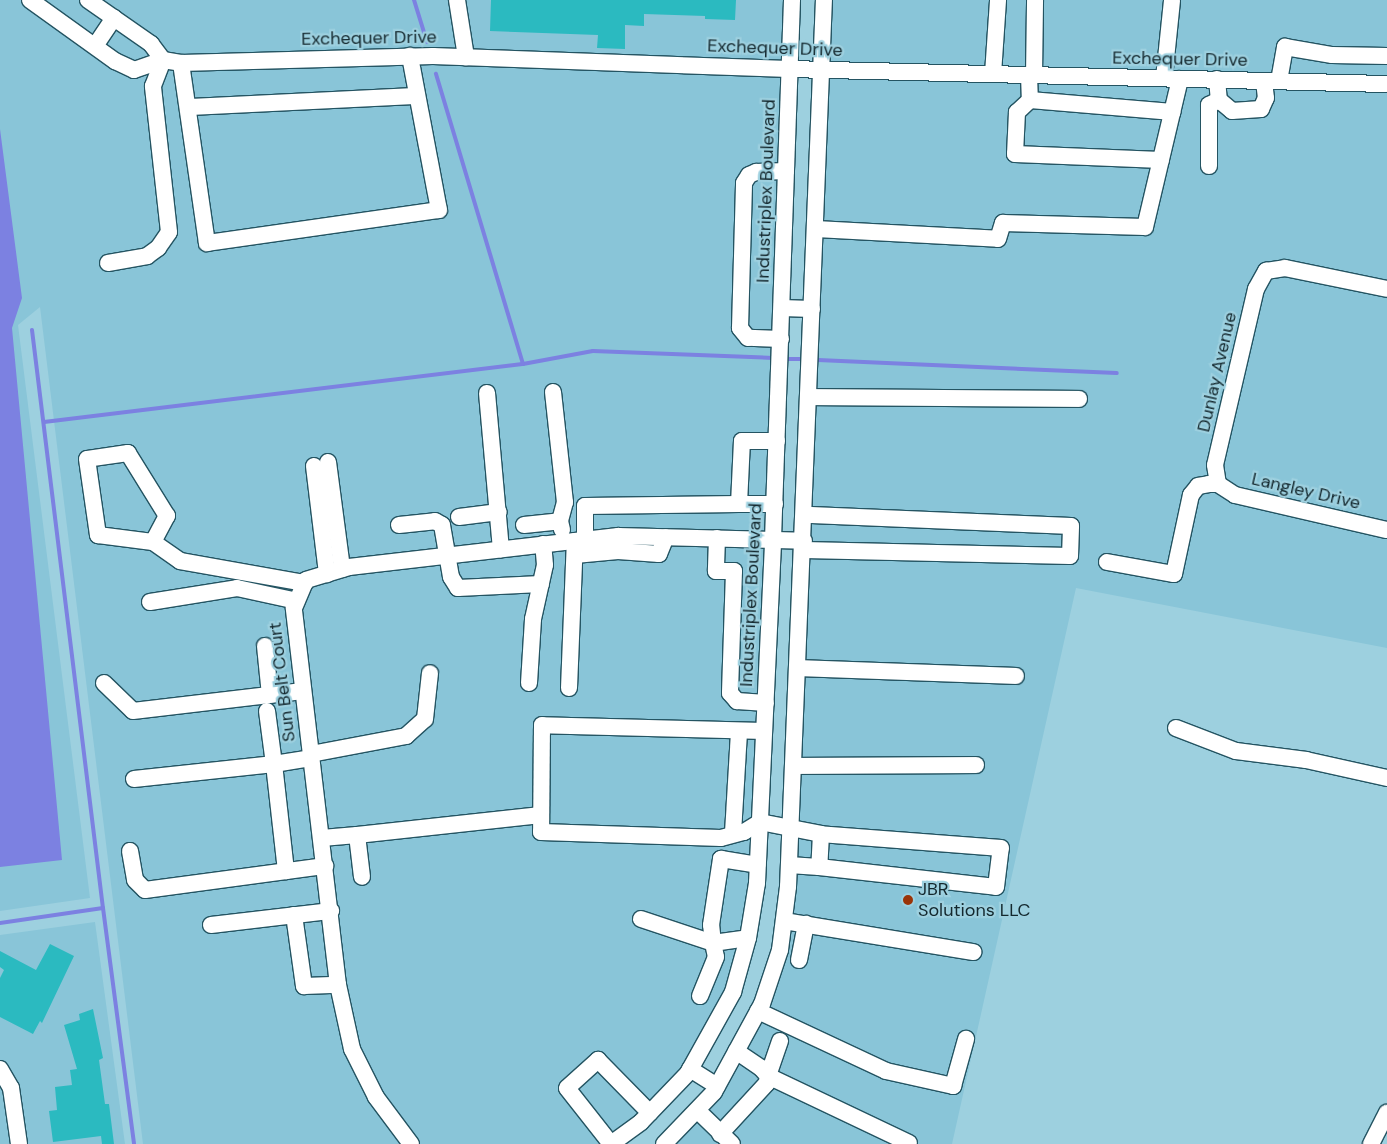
<!DOCTYPE html>
<style>
body{margin:0}
#map{position:relative;width:1387px;height:1144px;overflow:hidden;background:#9dd0df;font-family:"DM Sans",sans-serif}
div>[style]{position:absolute}
.built>*{inset:0;background:#89c5d8}
.water>*{inset:0;background:#7c81e1}
.stream>*{height:4px;margin:-2px;padding:0 2px;transform-origin:2px;border-radius:2px;background:#7c81e1}
.building>*{inset:0;background:#2bbac0}
.roads{filter:drop-shadow(1px 0 #245462) drop-shadow(-1px 0 #245462) drop-shadow(0 1px #245462) drop-shadow(0 -1px #245462)}
.minor>*{height:16px;margin:-8px;padding:0 8px;transform-origin:8px;border-radius:8px;background:#fff}
.dots>*{width:14px;height:14px;translate:-50% -50%;box-sizing:border-box;border:2px solid #9dd0df;border-radius:50%}
span{translate:-50% -50%;white-space:nowrap;text-align:center;line-height:1.15;-webkit-text-stroke:4.5px #9dd0df;paint-order:stroke}
.street-label{font-size:18px;color:#14282e}
.poi-label{font-size:18px;color:#14282e}
.left{translate:0 -50%;text-align:left}
</style>
<div id="map">
<div class="built">
<i style="clip-path:polygon(0 0,792px 0,757px 883px,733px 992px,688px 1073px,611px 1144px,143px 1144px,40px 307px,18px 325px,90px 898px,0 911px)"></i>
<i style="clip-path:polygon(824px 0,1387px 0,1387px 648px,1076px 588px,952px 1144px,664px 1144px,714px 1092px,780px 950px)"></i>
<i style="clip-path:polygon(95px 922px,125px 1144px,0 1144px,0 935px)"></i>
</div>
<div class="water">
<i style="clip-path:polygon(0 129px,22px 298px,12px 328px,62px 860px,0 867px)"></i>
</div>
<div class="stream">
<i style="left:414px;top:0;width:44px;rotate:72.8deg"></i>
<i style="left:32px;top:330px;width:582px;rotate:83deg"></i>
<i style="left:788px;top:359px;width:14px"></i>
<i style="left:818px;top:360px;width:299px;rotate:2.5deg"></i>
<i style="left:523px;top:364px;width:71px;rotate:-10.5deg"></i>
<i style="left:593px;top:351px;width:180px;rotate:2.2deg"></i>
<i style="left:44px;top:422px;width:482px;rotate:-6.9deg"></i>
<i style="left:523px;top:364px;width:303px;rotate:-106.7deg"></i>
<i style="left:0;top:923px;width:104px;rotate:-8.3deg"></i>
<i style="left:103px;top:908px;width:238px;rotate:82.5deg"></i>
</div>
<div class="building">
<i style="clip-path:polygon(491px 0,736px 0,735px 20px,705px 19px,705px 16px,644px 14px,644px 26px,625px 25px,625px 49px,597px 48px,598px 35px,490px 31px)"></i>
<i style="clip-path:polygon(50px 944px,74px 956px,42px 1023px,40px 1021px,33px 1034px,0 1017px,0 978px,4px 970px,0 967px,0 951px,36px 970px)"></i>
<i style="clip-path:polygon(93px 1009px,103px 1058px,99px 1060px,105px 1104px,109px 1104px,114px 1144px,102px 1144px,101px 1136px,53px 1142px,49px 1111px,57px 1110px,55px 1087px,72px 1085px,70px 1070px,77px 1069px,64px 1025px,80px 1020px,79px 1014px)"></i>
</div>
<div class="roads">
<div class="minor">
<i style="left:30px;top:0;width:105px;rotate:35.7deg"></i>
<i style="left:115px;top:61px;width:21px;rotate:25deg"></i>
<i style="left:134px;top:70px;width:31px;rotate:-19deg"></i>
<i style="left:88px;top:0;width:77px;rotate:34.9deg"></i>
<i style="left:151px;top:44px;width:20px;rotate:53deg"></i>
<i style="left:457px;top:0;width:58px;rotate:81deg"></i>
<i style="left:95px;top:46px;width:34px;rotate:-56deg"></i>
<i style="left:163px;top:60px;width:18px;rotate:9deg"></i>
<i style="left:181px;top:63px;width:252px;rotate:-1.6deg"></i>
<i style="left:433px;top:56px;width:356px;rotate:2.1deg"></i>
<i style="left:789px;top:69px;width:598px;rotate:1.44deg"></i>
<i style="left:181px;top:63px;width:182px;rotate:81.8deg"></i>
<i style="left:207px;top:243px;width:234px;rotate:-8.1deg"></i>
<i style="left:439px;top:210px;width:157px;rotate:-100.7deg"></i>
<i style="left:993px;top:74px;width:74px;rotate:-86.1deg"></i>
<i style="left:1029px;top:75px;width:25px;rotate:88deg"></i>
<i style="left:1030px;top:100px;width:143px;rotate:4.8deg"></i>
<i style="left:1034px;top:75px;width:75px;rotate:-89.2deg"></i>
<i style="left:1164px;top:78px;width:78px;rotate:-84.1deg"></i>
<i style="left:1217px;top:79px;width:21px;rotate:85deg"></i>
<i style="left:1219px;top:100px;width:17px;rotate:40deg"></i>
<i style="left:1232px;top:111px;width:29px;rotate:-4deg"></i>
<i style="left:1261px;top:109px;width:12px;rotate:-66deg"></i>
<i style="left:1266px;top:98px;width:17px;rotate:-97deg"></i>
<i style="left:1279px;top:81px;width:35px;rotate:-80deg"></i>
<i style="left:1285px;top:47px;width:48px;rotate:9.7deg"></i>
<i style="left:1332px;top:55px;width:55px;rotate:1deg"></i>
<i style="left:1030px;top:100px;width:18px;rotate:137deg"></i>
<i style="left:1017px;top:112px;width:42px;rotate:92.7deg"></i>
<i style="left:1015px;top:154px;width:146px;rotate:2.4deg"></i>
<i style="left:188px;top:107px;width:229px;rotate:-2.8deg"></i>
<i style="left:1209px;top:166px;width:61px;rotate:-90deg"></i>
<i style="left:1209px;top:105px;width:11px;rotate:-27deg"></i>
<i style="left:816px;top:229px;width:182px;rotate:3.1deg"></i>
<i style="left:998px;top:239px;width:17px;rotate:-73deg"></i>
<i style="left:1003px;top:223px;width:142px;rotate:1.6deg"></i>
<i style="left:1145px;top:227px;width:152px;rotate:-76.7deg"></i>
<i style="left:108px;top:263px;width:40px;rotate:-10deg"></i>
<i style="left:147px;top:256px;width:14px;rotate:-36deg"></i>
<i style="left:158px;top:248px;width:19px;rotate:-55deg"></i>
<i style="left:169px;top:232px;width:147px;rotate:-96.3deg"></i>
<i style="left:153px;top:86px;width:28px;rotate:-69deg"></i>
<i style="left:782px;top:308px;width:30px;rotate:2deg"></i>
<i style="left:781px;top:339px;width:33px;rotate:-178deg"></i>
<i style="left:748px;top:338px;width:13px;rotate:-129deg"></i>
<i style="left:740px;top:328px;width:145px;rotate:-88.4deg"></i>
<i style="left:744px;top:183px;width:9px;rotate:-58deg"></i>
<i style="left:749px;top:175px;width:8px;rotate:-23deg"></i>
<i style="left:756px;top:172px;width:30px;rotate:-2deg"></i>
<i style="left:553px;top:392px;width:111px;rotate:83.8deg"></i>
<i style="left:565px;top:502px;width:20px;rotate:105deg"></i>
<i style="left:487px;top:393px;width:157px;rotate:84.9deg"></i>
<i style="left:809px;top:397px;width:270px;rotate:0.4deg"></i>
<i style="left:328px;top:462px;width:108px;rotate:82.5deg"></i>
<i style="left:314px;top:466px;width:109px;rotate:83.1deg"></i>
<i style="left:1218px;top:484px;width:19px;rotate:-99deg"></i>
<i style="left:1215px;top:465px;width:181px;rotate:-76.9deg"></i>
<i style="left:1256px;top:289px;width:21px;rotate:-61deg"></i>
<i style="left:1266px;top:271px;width:19px;rotate:-9deg"></i>
<i style="left:1285px;top:268px;width:104px;rotate:11.6deg"></i>
<i style="left:775px;top:504px;width:36px;rotate:180deg"></i>
<i style="left:739px;top:504px;width:63px;rotate:-87.3deg"></i>
<i style="left:742px;top:441px;width:35px"></i>
<i style="left:459px;top:517px;width:40px;rotate:-7.1deg"></i>
<i style="left:399px;top:525px;width:36px;rotate:-6deg"></i>
<i style="left:435px;top:521px;width:8px;rotate:30deg"></i>
<i style="left:442px;top:525px;width:53px;rotate:80.2deg"></i>
<i style="left:451px;top:577px;width:13px;rotate:58deg"></i>
<i style="left:458px;top:588px;width:83px;rotate:-2.8deg"></i>
<i style="left:524px;top:525px;width:36px;rotate:-6deg"></i>
<i style="left:560px;top:521px;width:9px;rotate:77deg"></i>
<i style="left:717px;top:538px;width:33px;rotate:92deg"></i>
<i style="left:716px;top:571px;width:18px"></i>
<i style="left:734px;top:571px;width:122px;rotate:91.9deg"></i>
<i style="left:730px;top:693px;width:11px;rotate:49deg"></i>
<i style="left:737px;top:701px;width:29px;rotate:4deg"></i>
<i style="left:585px;top:540px;width:34px;rotate:-90deg"></i>
<i style="left:585px;top:506px;width:154px;rotate:-0.7deg"></i>
<i style="left:153px;top:542px;width:30px;rotate:-62deg"></i>
<i style="left:167px;top:516px;width:74px;rotate:-121.8deg"></i>
<i style="left:128px;top:453px;width:41px;rotate:171.7deg"></i>
<i style="left:87px;top:459px;width:77px;rotate:81.8deg"></i>
<i style="left:98px;top:535px;width:55px;rotate:7.3deg"></i>
<i style="left:153px;top:542px;width:33px;rotate:35deg"></i>
<i style="left:180px;top:561px;width:127px;rotate:10deg"></i>
<i style="left:804px;top:550px;width:266px;rotate:1.3deg"></i>
<i style="left:1070px;top:556px;width:30px;rotate:-88deg"></i>
<i style="left:1071px;top:526px;width:266px;rotate:-177.6deg"></i>
<i style="left:575px;top:555px;width:43px;rotate:-5.3deg"></i>
<i style="left:618px;top:551px;width:41px;rotate:4.2deg"></i>
<i style="left:659px;top:554px;width:18px;rotate:-68deg"></i>
<i style="left:1107px;top:562px;width:68px;rotate:10.2deg"></i>
<i style="left:1174px;top:574px;width:81px;rotate:-77.9deg"></i>
<i style="left:1191px;top:495px;width:11px;rotate:-52deg"></i>
<i style="left:1198px;top:486px;width:11px;rotate:-10deg"></i>
<i style="left:1209px;top:484px;width:9px"></i>
<i style="left:1218px;top:484px;width:20px;rotate:33deg"></i>
<i style="left:1235px;top:495px;width:156px;rotate:13deg"></i>
<i style="left:150px;top:602px;width:88px;rotate:-9.1deg"></i>
<i style="left:237px;top:588px;width:61px;rotate:12.2deg"></i>
<i style="left:265px;top:646px;width:49px;rotate:84.2deg"></i>
<i style="left:798px;top:668px;width:218px;rotate:2.1deg"></i>
<i style="left:104px;top:683px;width:40px;rotate:44deg"></i>
<i style="left:133px;top:711px;width:171px;rotate:-6.7deg"></i>
<i style="left:529px;top:683px;width:64px;rotate:-86.4deg"></i>
<i style="left:533px;top:619px;width:55px;rotate:-77.5deg"></i>
<i style="left:545px;top:565px;width:21px;rotate:-95deg"></i>
<i style="left:569px;top:688px;width:147px;rotate:-87.7deg"></i>
<i style="left:267px;top:711px;width:53px;rotate:82.5deg"></i>
<i style="left:274px;top:764px;width:37px;rotate:-9deg"></i>
<i style="left:1176px;top:728px;width:64px;rotate:21deg"></i>
<i style="left:1236px;top:751px;width:71px;rotate:7.3deg"></i>
<i style="left:1306px;top:760px;width:83px;rotate:12.5deg"></i>
<i style="left:764px;top:731px;width:222px;rotate:-178.5deg"></i>
<i style="left:542px;top:725px;width:107px;rotate:90.5deg"></i>
<i style="left:541px;top:832px;width:180px;rotate:1.9deg"></i>
<i style="left:721px;top:838px;width:24px;rotate:-15deg"></i>
<i style="left:744px;top:832px;width:19px;rotate:-32deg"></i>
<i style="left:760px;top:822px;width:62px;rotate:11.1deg"></i>
<i style="left:821px;top:834px;width:33px;rotate:93deg"></i>
<i style="left:819px;top:867px;width:30px;rotate:-176deg"></i>
<i style="left:311px;top:754px;width:97px;rotate:-10.7deg"></i>
<i style="left:406px;top:736px;width:25px;rotate:-42deg"></i>
<i style="left:425px;top:719px;width:46px;rotate:-83.8deg"></i>
<i style="left:794px;top:766px;width:182px;rotate:-0.3deg"></i>
<i style="left:134px;top:779px;width:141px;rotate:-6.1deg"></i>
<i style="left:274px;top:764px;width:108px;rotate:83.6deg"></i>
<i style="left:733px;top:833px;width:102px;rotate:-86.6deg"></i>
<i style="left:357px;top:835px;width:185px;rotate:-6.2deg"></i>
<i style="left:322px;top:838px;width:35px;rotate:-5deg"></i>
<i style="left:357px;top:835px;width:42px;rotate:83.2deg"></i>
<i style="left:130px;top:851px;width:29px;rotate:80deg"></i>
<i style="left:135px;top:880px;width:14px;rotate:45deg"></i>
<i style="left:145px;top:890px;width:182px;rotate:-7.6deg"></i>
<i style="left:819px;top:867px;width:178px;rotate:6.4deg"></i>
<i style="left:996px;top:887px;width:39px;rotate:-83deg"></i>
<i style="left:1001px;top:848px;width:181px;rotate:-175.6deg"></i>
<i style="left:294px;top:915px;width:72px;rotate:82deg"></i>
<i style="left:304px;top:986px;width:34px;rotate:-2deg"></i>
<i style="left:641px;top:919px;width:76px;rotate:18.4deg"></i>
<i style="left:713px;top:943px;width:18px;rotate:-96deg"></i>
<i style="left:711px;top:925px;width:67px;rotate:-81.4deg"></i>
<i style="left:721px;top:859px;width:37px;rotate:9deg"></i>
<i style="left:784px;top:921px;width:192px;rotate:9.3deg"></i>
<i style="left:211px;top:925px;width:121px;rotate:-6.7deg"></i>
<i style="left:799px;top:960px;width:37px;rotate:-79deg"></i>
<i style="left:700px;top:996px;width:42px;rotate:-67.7deg"></i>
<i style="left:716px;top:957px;width:14px;rotate:-102deg"></i>
<i style="left:713px;top:943px;width:35px;rotate:-8deg"></i>
<i style="left:758px;top:1011px;width:141px;rotate:25.1deg"></i>
<i style="left:886px;top:1071px;width:69px;rotate:12.6deg"></i>
<i style="left:953px;top:1086px;width:49px;rotate:-74.5deg"></i>
<i style="left:780px;top:1041px;width:37px;rotate:109deg"></i>
<i style="left:768px;top:1076px;width:156px;rotate:25.4deg"></i>
<i style="left:0;top:1069px;width:22px;rotate:60deg"></i>
<i style="left:11px;top:1088px;width:57px;rotate:81.9deg"></i>
<i style="left:690px;top:1069px;width:32px;rotate:32deg"></i>
<i style="left:698px;top:1111px;width:47px;rotate:44.1deg"></i>
<i style="left:720px;top:1134px;width:69px;rotate:-47.3deg"></i>
<i style="left:767px;top:1083px;width:7px;rotate:-82deg"></i>
<i style="left:768px;top:1076px;width:11px;rotate:-131deg"></i>
<i style="left:761px;top:1068px;width:30px;rotate:-146deg"></i>
<i style="left:411px;top:1144px;width:59px;rotate:-126.7deg"></i>
<i style="left:376px;top:1097px;width:54px;rotate:-116.6deg"></i>
<i style="left:352px;top:1049px;width:66px;rotate:-102.3deg"></i>
<i style="left:338px;top:985px;width:380px;rotate:-96.7deg"></i>
<i style="left:294px;top:608px;width:30px;rotate:-67deg"></i>
<i style="left:306px;top:580px;width:45px;rotate:-16.8deg"></i>
<i style="left:349px;top:567px;width:271px;rotate:-6.6deg"></i>
<i style="left:618px;top:536px;width:186px;rotate:1.5deg"></i>
<i style="left:611px;top:1144px;width:37px;rotate:-36deg"></i>
<i style="left:641px;top:1122px;width:68px;rotate:-46.2deg"></i>
<i style="left:688px;top:1073px;width:93px;rotate:-60.9deg"></i>
<i style="left:733px;top:992px;width:56px;rotate:-74.5deg"></i>
<i style="left:748px;top:938px;width:56px;rotate:-80.7deg"></i>
<i style="left:757px;top:883px;width:344px;rotate:-87.3deg"></i>
<i style="left:773px;top:539px;width:539px;rotate:-87.98deg"></i>
<i style="left:611px;top:1144px;width:71px;rotate:-128.2deg"></i>
<i style="left:567px;top:1088px;width:42px;rotate:-42.1deg"></i>
<i style="left:598px;top:1060px;width:74px;rotate:45.5deg"></i>
<i style="left:664px;top:1144px;width:72px;rotate:-46.1deg"></i>
<i style="left:714px;top:1092px;width:100px;rotate:-61.4deg"></i>
<i style="left:762px;top:1004px;width:57px;rotate:-71.6deg"></i>
<i style="left:780px;top:950px;width:64px;rotate:-82.8deg"></i>
<i style="left:788px;top:887px;width:888px;rotate:-87.68deg"></i>
<i style="left:1371px;top:1144px;width:35px;rotate:-63deg"></i>
</div>
</div>
<div class="dots">
<i style="left:908px;top:900px;background:#9a3408"></i>
</div>
<div class="street-label">
<span style="left:369px;top:38px;rotate:-1deg">Exchequer Drive</span>
<span style="left:775px;top:48px;rotate:2deg">Exchequer Drive</span>
<span style="left:1180px;top:59px;rotate:1deg">Exchequer Drive</span>
<span style="left:766px;top:191px;rotate:-88deg">Industriplex Boulevard</span>
<span style="left:1217px;top:372px;rotate:-77deg">Dunlay Avenue</span>
<span style="left:1306px;top:491px;rotate:13deg">Langley Drive</span>
<span style="left:751px;top:595px;rotate:-87deg">Industriplex Boulevard</span>
<span style="left:282px;top:682px;rotate:-97deg">Sun Belt Court</span>
</div>
<div class="poi-label">
<span class="left" style="left:918px;top:900px">JBR<br>Solutions LLC</span>
</div>
</div>
